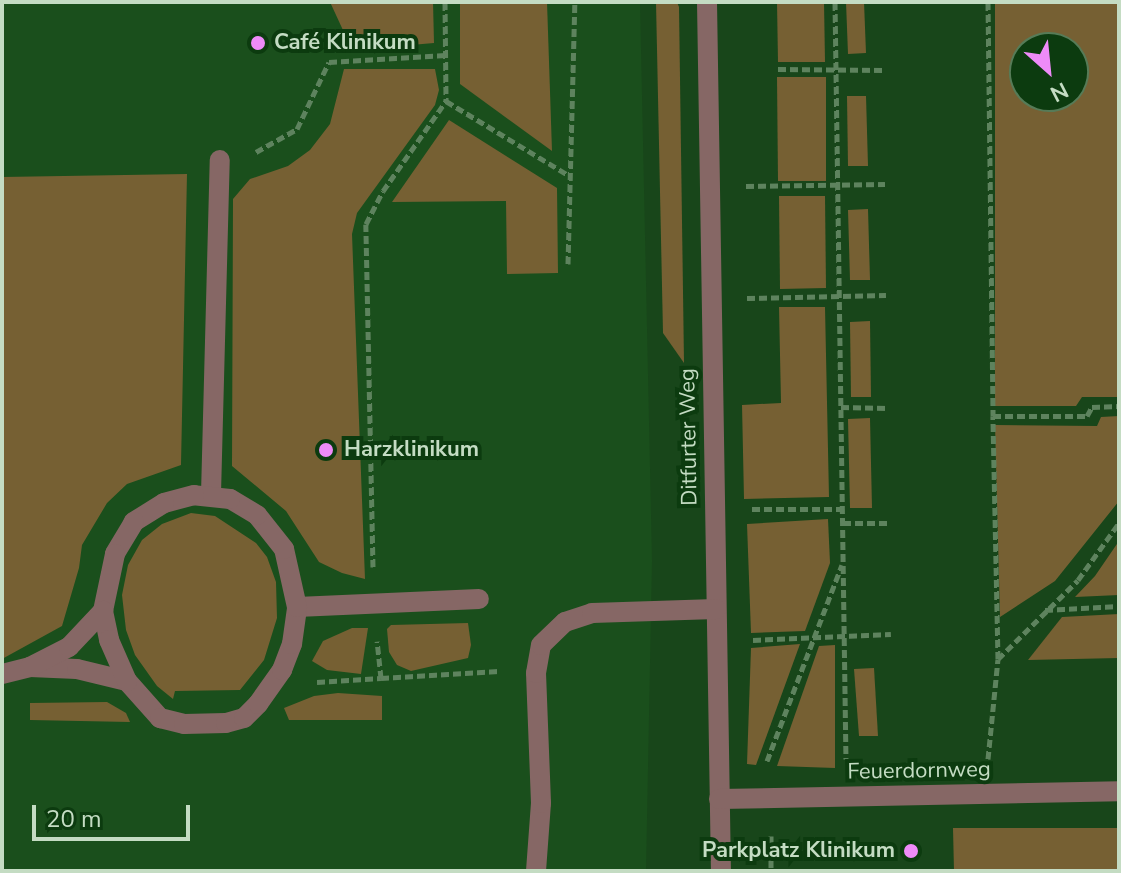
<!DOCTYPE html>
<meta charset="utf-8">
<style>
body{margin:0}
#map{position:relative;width:1121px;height:873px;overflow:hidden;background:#18461a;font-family:"Nunito Sans",sans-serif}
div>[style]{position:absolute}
.built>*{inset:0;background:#1a4f1c}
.green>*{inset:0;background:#766033}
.path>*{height:5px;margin-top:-2.5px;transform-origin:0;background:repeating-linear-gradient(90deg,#5e835e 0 8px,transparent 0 12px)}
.minor>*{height:20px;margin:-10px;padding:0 10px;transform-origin:10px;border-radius:10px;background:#866765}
.dots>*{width:22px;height:22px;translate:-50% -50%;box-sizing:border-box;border:4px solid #0c3b0f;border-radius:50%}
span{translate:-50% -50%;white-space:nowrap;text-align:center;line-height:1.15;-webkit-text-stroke:8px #0c3b0f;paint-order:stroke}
.poi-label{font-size:22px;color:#c4dcc3;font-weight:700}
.left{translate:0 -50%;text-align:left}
.right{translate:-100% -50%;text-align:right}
.street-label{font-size:22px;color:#c4dcc3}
.frame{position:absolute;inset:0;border:4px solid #c4dcc3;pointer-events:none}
.north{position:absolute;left:1009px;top:32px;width:80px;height:80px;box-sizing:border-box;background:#0c3b0f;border:2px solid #567b57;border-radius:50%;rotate:153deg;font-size:22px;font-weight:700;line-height:32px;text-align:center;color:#c4dcc3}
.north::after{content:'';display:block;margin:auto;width:28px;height:36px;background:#ee8bf8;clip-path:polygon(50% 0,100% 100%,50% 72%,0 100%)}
.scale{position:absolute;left:32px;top:805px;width:158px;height:36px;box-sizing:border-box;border:4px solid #c4dcc3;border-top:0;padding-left:10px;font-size:24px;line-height:28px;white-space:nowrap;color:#c4dcc3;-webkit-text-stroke:6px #0c3b0f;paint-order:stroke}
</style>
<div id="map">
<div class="built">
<i style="clip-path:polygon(2px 2px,640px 2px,652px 561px,646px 871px,2px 871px)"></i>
</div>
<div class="green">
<i style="clip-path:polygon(330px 2px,433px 2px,434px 43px,365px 49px,348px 41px)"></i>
<i style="clip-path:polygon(460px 2px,547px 2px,552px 151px,460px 84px)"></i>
<i style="clip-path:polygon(656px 2px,677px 2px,679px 7px,684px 363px,663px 333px)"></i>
<i style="clip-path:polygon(777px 2px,824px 2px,825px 62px,778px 62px)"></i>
<i style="clip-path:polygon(846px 2px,864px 2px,866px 53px,848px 54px)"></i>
<i style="clip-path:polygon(evenodd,995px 2px,1119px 2px,1119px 397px,1082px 397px,1076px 406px,995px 406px,995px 2px,1025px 48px,1073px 48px,1073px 96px,1025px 96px,1025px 48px)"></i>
<i style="clip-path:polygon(344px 69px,435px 69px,439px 90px,435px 105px,357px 213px,352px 234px,365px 579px,342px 573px,319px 562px,286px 511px,232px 466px,233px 199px,250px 179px,288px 166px,310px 150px,330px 124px)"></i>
<i style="clip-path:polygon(777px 77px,826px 77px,826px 181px,778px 181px)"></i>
<i style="clip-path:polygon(847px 96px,866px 96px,868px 166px,848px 166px)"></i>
<i style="clip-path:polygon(449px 120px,557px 188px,558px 273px,507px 274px,506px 201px,392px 202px)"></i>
<i style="clip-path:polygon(187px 174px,181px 465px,127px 484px,107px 503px,82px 545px,79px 568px,62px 626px,2px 659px,2px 177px)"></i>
<i style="clip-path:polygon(779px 196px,825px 196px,826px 288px,780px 289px)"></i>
<i style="clip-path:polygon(868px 209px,870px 280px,850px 280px,848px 210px)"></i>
<i style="clip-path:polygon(779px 307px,825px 307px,829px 497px,744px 499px,742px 405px,781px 403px)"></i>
<i style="clip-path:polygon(870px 321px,871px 397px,851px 397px,850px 322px)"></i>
<i style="clip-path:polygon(1119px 416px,1119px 501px,1055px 581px,1000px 617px,995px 425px,1097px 426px,1101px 417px)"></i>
<i style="clip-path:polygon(870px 418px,872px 508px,850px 508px,848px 419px)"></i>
<i style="clip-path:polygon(191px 513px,215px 516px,256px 543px,267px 557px,276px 582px,277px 618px,264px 660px,240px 690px,175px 691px,173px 699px,157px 686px,135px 655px,126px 630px,122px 595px,128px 565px,142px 540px,162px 524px)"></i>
<i style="clip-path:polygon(828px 519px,830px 563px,805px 631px,751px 633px,747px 524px)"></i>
<i style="clip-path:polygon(1119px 541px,1119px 595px,1075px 597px,1095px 576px)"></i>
<i style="clip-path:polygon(1119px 614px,1119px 658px,1028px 660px,1062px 617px)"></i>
<i style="clip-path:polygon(468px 623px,471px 645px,468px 658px,411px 671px,397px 665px,389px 652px,387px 629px,391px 625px)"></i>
<i style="clip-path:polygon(352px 628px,368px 628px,361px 674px,327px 670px,312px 661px,323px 641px)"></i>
<i style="clip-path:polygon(800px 644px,756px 765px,747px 764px,751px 648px)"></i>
<i style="clip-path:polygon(835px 645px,835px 768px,777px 766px,819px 646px)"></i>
<i style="clip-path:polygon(874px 668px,878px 736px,859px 736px,854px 669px)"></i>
<i style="clip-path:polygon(338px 693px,382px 696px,382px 720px,289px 720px,284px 708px,314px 696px)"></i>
<i style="clip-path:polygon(107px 702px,126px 713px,130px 722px,30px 720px,30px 703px)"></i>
<i style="clip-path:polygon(953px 828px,1119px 828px,1119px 871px,954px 871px)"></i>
</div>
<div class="path">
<i style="left:445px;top:2px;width:99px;rotate:89.4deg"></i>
<i style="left:835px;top:2px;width:757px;rotate:89.17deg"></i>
<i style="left:988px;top:2px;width:414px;rotate:89.3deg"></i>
<i style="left:778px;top:69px;width:106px;rotate:0.5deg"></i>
<i style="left:256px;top:152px;width:47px;rotate:-29.3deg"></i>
<i style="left:297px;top:129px;width:74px;rotate:-64.5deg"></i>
<i style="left:329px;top:62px;width:117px;rotate:-3.4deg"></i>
<i style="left:746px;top:186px;width:139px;rotate:-0.8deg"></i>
<i style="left:568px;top:264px;width:262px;rotate:-88.5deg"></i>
<i style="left:747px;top:298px;width:139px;rotate:-1.2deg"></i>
<i style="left:841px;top:407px;width:47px;rotate:1.2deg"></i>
<i style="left:752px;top:509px;width:91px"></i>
<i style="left:843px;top:523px;width:46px"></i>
<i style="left:373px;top:567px;width:343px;rotate:-91.2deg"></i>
<i style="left:366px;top:224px;width:37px;rotate:-63deg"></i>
<i style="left:383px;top:191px;width:110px;rotate:-55deg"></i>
<i style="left:446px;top:101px;width:145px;rotate:31.2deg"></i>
<i style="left:1045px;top:610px;width:74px;rotate:-3.1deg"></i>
<i style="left:753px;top:640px;width:138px;rotate:-2.5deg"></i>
<i style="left:998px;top:659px;width:243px;rotate:-91.2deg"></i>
<i style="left:993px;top:416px;width:94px"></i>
<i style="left:1087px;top:416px;width:10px;rotate:-61deg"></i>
<i style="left:1092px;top:407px;width:27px;rotate:-2deg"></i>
<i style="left:381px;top:678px;width:118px;rotate:-3.4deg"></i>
<i style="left:317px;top:682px;width:64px;rotate:-3.6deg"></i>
<i style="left:381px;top:678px;width:37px;rotate:-96deg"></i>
<i style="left:988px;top:759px;width:100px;rotate:-84.3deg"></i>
<i style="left:998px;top:659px;width:112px;rotate:-44.6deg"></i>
<i style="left:1078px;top:580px;width:70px;rotate:-54.3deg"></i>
<i style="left:767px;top:761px;width:210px;rotate:-69.1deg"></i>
<i style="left:771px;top:836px;width:35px;rotate:90deg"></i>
</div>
<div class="minor">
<i style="left:707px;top:2px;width:869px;rotate:89.08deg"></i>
<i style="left:211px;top:494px;width:334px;rotate:-88.5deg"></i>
<i style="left:297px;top:607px;width:182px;rotate:-2.5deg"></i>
<i style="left:30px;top:667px;width:47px;rotate:2.4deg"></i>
<i style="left:77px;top:669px;width:51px;rotate:13.5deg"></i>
<i style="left:127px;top:681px;width:50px;rotate:48.3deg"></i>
<i style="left:160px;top:718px;width:25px;rotate:14deg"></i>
<i style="left:184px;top:724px;width:42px;rotate:-1.4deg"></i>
<i style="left:226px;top:723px;width:19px;rotate:-16deg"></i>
<i style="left:244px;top:718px;width:20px;rotate:-45deg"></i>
<i style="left:258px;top:704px;width:42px;rotate:-54.8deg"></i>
<i style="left:282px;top:670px;width:28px;rotate:-69deg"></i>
<i style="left:292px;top:644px;width:37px;rotate:-82deg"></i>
<i style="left:297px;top:607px;width:59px;rotate:-102.6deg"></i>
<i style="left:284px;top:549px;width:43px;rotate:-128.5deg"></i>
<i style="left:257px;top:515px;width:31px;rotate:-149deg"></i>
<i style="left:230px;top:499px;width:36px;rotate:-174deg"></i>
<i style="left:194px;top:495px;width:31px;rotate:165deg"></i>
<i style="left:164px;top:503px;width:36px;rotate:148deg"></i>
<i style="left:134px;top:522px;width:37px;rotate:121deg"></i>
<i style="left:115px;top:554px;width:58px;rotate:101.9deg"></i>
<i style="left:103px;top:611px;width:30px;rotate:78deg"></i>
<i style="left:109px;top:640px;width:45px;rotate:66.3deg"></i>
<i style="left:2px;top:674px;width:29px;rotate:-14deg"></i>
<i style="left:30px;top:667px;width:44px;rotate:-27.1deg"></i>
<i style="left:69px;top:647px;width:50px;rotate:-46.6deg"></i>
<i style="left:719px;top:799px;width:400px;rotate:-1.1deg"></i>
<i style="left:536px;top:871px;width:68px;rotate:-85.8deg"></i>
<i style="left:541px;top:803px;width:130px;rotate:-92.2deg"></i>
<i style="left:536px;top:673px;width:28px;rotate:-80deg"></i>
<i style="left:541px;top:645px;width:33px;rotate:-44deg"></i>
<i style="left:565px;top:622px;width:28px;rotate:-18deg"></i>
<i style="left:592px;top:613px;width:124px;rotate:-1.8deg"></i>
</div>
<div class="dots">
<i style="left:258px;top:43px;background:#ee8bf8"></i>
<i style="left:326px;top:450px;background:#ee8bf8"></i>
<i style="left:911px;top:851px;background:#ee8bf8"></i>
</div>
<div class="poi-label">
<span class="left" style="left:274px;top:43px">Café Klinikum</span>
<span class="left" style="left:344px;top:450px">Harzklinikum</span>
<span class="right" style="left:895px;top:851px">Parkplatz Klinikum</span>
</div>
<div class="street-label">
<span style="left:689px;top:437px;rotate:-91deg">Ditfurter Weg</span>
<span style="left:919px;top:771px;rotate:-1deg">Feuerdornweg</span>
</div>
<div class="frame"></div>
<div class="north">N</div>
<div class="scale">20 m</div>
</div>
